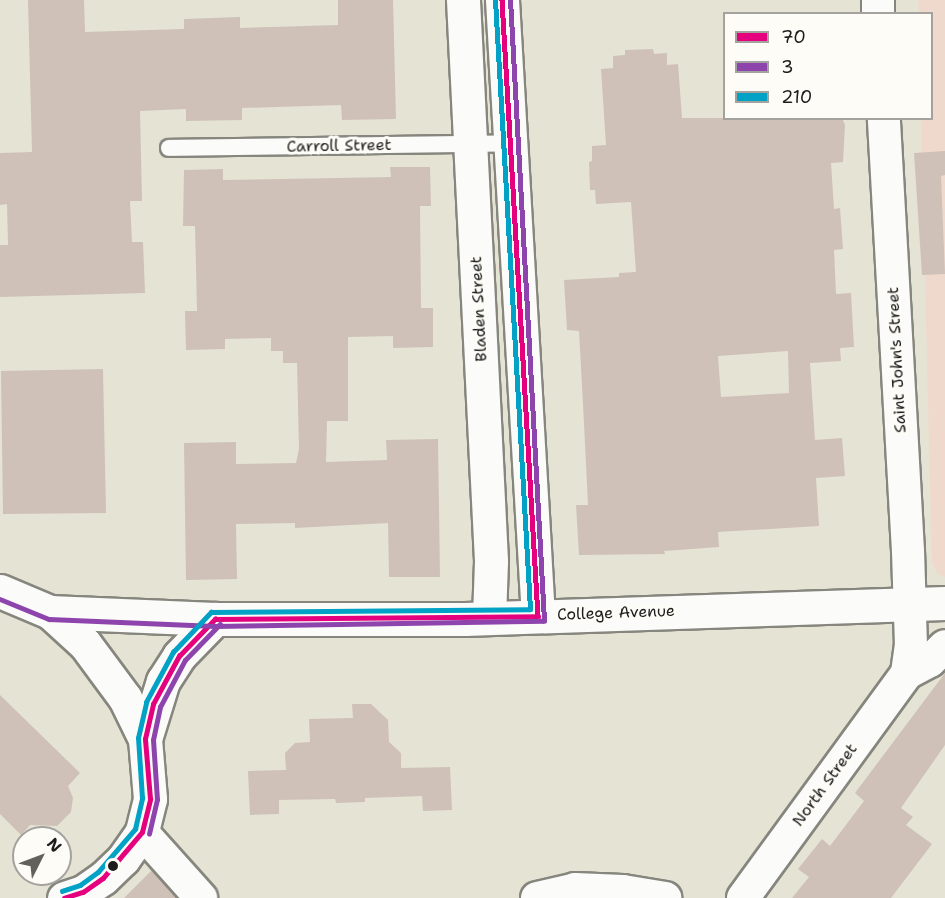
<!DOCTYPE html>
<style>
body{margin:0}
#map{position:relative;width:945px;height:898px;overflow:hidden;background:#e5e3d4;font-family:"Shantell Sans",sans-serif}
div>[style]{position:absolute}
.built>*{inset:0;background:#efd9cc}
.building>*{inset:0;background:#cfc1b7}
.roads{filter:drop-shadow(2px 0 #86867e) drop-shadow(-2px 0 #86867e) drop-shadow(0 2px #86867e) drop-shadow(0 -2px #86867e)}
.service>*{height:16px;margin:-8px;padding:0 8px;transform-origin:8px;border-radius:8px;background:#fbfbf9}
.minor>*{height:32px;margin:-16px;padding:0 16px;transform-origin:16px;border-radius:16px;background:#fbfbf9}
.secondary>*{height:33px;margin:-16.5px;padding:0 16.5px;transform-origin:16.5px;border-radius:16.5px;background:#fbfbf9}
.bus-1>*{height:4.5px;margin:-2.25px;padding:0 2.25px;transform-origin:2.25px;border-radius:2.25px;background:#e5007d}
.bus-2>*{height:4.5px;margin:-2.25px;padding:0 2.25px;transform-origin:2.25px;border-radius:2.25px;background:#8e44ad}
.bus-3>*{height:4.5px;margin:-2.25px;padding:0 2.25px;transform-origin:2.25px;border-radius:2.25px;background:#01a2c5}
.dots>*{width:16px;height:16px;translate:-50% -50%;box-sizing:border-box;border:3px solid #fdfcf7;border-radius:50%}
span{translate:-50% -50%;white-space:nowrap;text-align:center;line-height:1.15;-webkit-text-stroke:6px #fdfcf7;paint-order:stroke}
.street-label{font-size:16px;color:#1c1c1c}
.legend{position:absolute;left:723px;top:12px;width:210px;height:108px;box-sizing:border-box;background:#fdfcf7;border:2px solid #a3a29f;margin:0;padding:8px 10px;list-style:none;font-size:18px;color:#1c1c1c}
.legend li{display:flex;align-items:center;gap:12px;height:30px}
.legend b{width:30px;border:2px solid #a3a29f}
.north{position:absolute;left:12px;top:826px;width:60px;height:60px;box-sizing:border-box;background:#fdfcf7;border:2px solid #a3a29f;border-radius:50%;rotate:48deg;font-size:16px;font-weight:700;line-height:24px;text-align:center;color:#1c1c1c}
.north::after{content:'';display:block;margin:auto;width:21px;height:27px;background:#62625c;clip-path:polygon(50% 0,100% 100%,50% 72%,0 100%)}
</style>
<div id="map">
<div class="built">
<i style="clip-path:polygon(918px 0,945px 0,945px 577px,937px 573px,932px 562px,921px 119px,932px 118px,932px 14px,919px 13px)"></i>
</div>
<div class="building">
<i style="clip-path:polygon(28px 0,84px 0,85px 32px,184px 29px,184px 19px,240px 17px,240px 28px,338px 25px,338px 0,393px 0,396px 119px,342px 120px,341px 105px,242px 108px,242px 120px,186px 121px,186px 109px,140px 111px,142px 201px,130px 201px,132px 242px,143px 242px,145px 293px,0 297px,0 245px,8px 245px,7px 204px,0 205px,0 153px,32px 152px)"></i>
<i style="clip-path:polygon(evenodd,653px 49px,654px 54px,667px 53px,667px 65px,678px 64px,682px 118px,842px 118px,845px 125px,843px 162px,831px 163px,834px 209px,840px 208px,843px 249px,834px 250px,836px 294px,851px 293px,854px 347px,840px 348px,841px 361px,810px 363px,815px 440px,842px 438px,845px 476px,816px 478px,819px 526px,718px 532px,719px 547px,664px 551px,665px 554px,579px 555px,576px 505px,588px 505px,583px 404px,579px 331px,567px 330px,564px 280px,619px 277px,619px 273px,636px 272px,631px 202px,596px 204px,595px 190px,590px 190px,589px 162px,592px 161px,592px 146px,606px 145px,601px 69px,613px 68px,613px 56px,625px 55px,625px 50px,653px 49px,788px 351px,789px 393px,721px 397px,718px 356px,788px 351px)"></i>
<i style="clip-path:polygon(945px 151px,945px 175px,941px 176px,945px 274px,922px 275px,914px 153px)"></i>
<i style="clip-path:polygon(390px 167px,430px 167px,431px 206px,420px 206px,421px 308px,433px 308px,433px 347px,393px 348px,393px 336px,348px 337px,348px 421px,327px 421px,326px 462px,387px 460px,386px 440px,438px 439px,440px 577px,389px 577px,388px 523px,295px 528px,295px 523px,236px 524px,237px 579px,186px 580px,184px 443px,236px 442px,236px 464px,296px 463px,299px 449px,297px 363px,283px 363px,283px 351px,271px 351px,271px 338px,225px 339px,225px 349px,186px 350px,185px 311px,197px 311px,195px 226px,183px 226px,184px 170px,223px 169px,223px 180px,391px 177px)"></i>
<i style="clip-path:polygon(103px 369px,106px 513px,3px 514px,1px 371px)"></i>
<i style="clip-path:polygon(945px 673px,945px 745px,901px 808px,913px 817px,906px 825px,932px 844px,891px 898px,792px 898px,809px 877px,798px 869px,822px 839px,830px 846px,864px 801px,855px 793px)"></i>
<i style="clip-path:polygon(0 695px,80px 773px,68px 786px,73px 798px,71px 812px,57px 826px,30px 825px,21px 835px,0 814px)"></i>
<i style="clip-path:polygon(352px 704px,371px 704px,388px 720px,389px 742px,401px 753px,401px 768px,450px 767px,452px 810px,423px 811px,422px 796px,365px 798px,365px 802px,336px 803px,335px 799px,279px 800px,279px 814px,250px 815px,248px 771px,286px 770px,285px 753px,295px 743px,310px 742px,309px 719px,353px 718px)"></i>
<i style="clip-path:polygon(152px 870px,177px 898px,124px 898px)"></i>
</div>
<div class="roads">
<div class="service">
<i style="left:169px;top:148px;width:341px;rotate:-0.8deg"></i>
</div>
<div class="minor">
<i style="left:878px;top:0;width:14px;rotate:90deg"></i>
<i style="left:907px;top:673px;width:26px;rotate:-28deg"></i>
<i style="left:930px;top:661px;width:21px;rotate:-45deg"></i>
<i style="left:142px;top:832px;width:89px;rotate:48.2deg"></i>
<i style="left:537px;top:898px;width:39px;rotate:-13deg"></i>
<i style="left:575px;top:889px;width:48px;rotate:2.4deg"></i>
<i style="left:623px;top:891px;width:43px;rotate:9.5deg"></i>
<i style="left:743px;top:898px;width:278px;rotate:-53.9deg"></i>
<i style="left:907px;top:673px;width:27px;rotate:-82deg"></i>
<i style="left:911px;top:646px;width:95px;rotate:-91.8deg"></i>
<i style="left:908px;top:551px;width:434px;rotate:-93.2deg"></i>
</div>
<div class="secondary">
<i style="left:463px;top:0;width:562px;rotate:87.14deg"></i>
<i style="left:491px;top:561px;width:56px;rotate:92deg"></i>
<i style="left:502px;top:0;width:617px;rotate:86.66deg"></i>
<i style="left:0;top:591px;width:54px;rotate:22.8deg"></i>
<i style="left:50px;top:612px;width:47px;rotate:42.4deg"></i>
<i style="left:85px;top:644px;width:67px;rotate:53.5deg"></i>
<i style="left:125px;top:698px;width:46px;rotate:64deg"></i>
<i style="left:145px;top:739px;width:60px;rotate:85.2deg"></i>
<i style="left:150px;top:799px;width:34px;rotate:104deg"></i>
<i style="left:142px;top:832px;width:33px;rotate:125deg"></i>
<i style="left:123px;top:859px;width:28px;rotate:136deg"></i>
<i style="left:103px;top:878px;width:24px;rotate:145deg"></i>
<i style="left:83px;top:892px;width:20px;rotate:162deg"></i>
<i style="left:50px;top:612px;width:165px;rotate:2.4deg"></i>
<i style="left:215px;top:619px;width:250px"></i>
<i style="left:465px;top:619px;width:480px;rotate:-1.9deg"></i>
<i style="left:145px;top:739px;width:61px;rotate:-72.8deg"></i>
<i style="left:163px;top:681px;width:30px;rotate:-57deg"></i>
<i style="left:179px;top:656px;width:52px;rotate:-45.8deg"></i>
</div>
</div>
<div class="bus-1">
<i style="left:502px;top:0;width:617px;rotate:86.66deg"></i>
<i style="left:64px;top:898px;width:20px;rotate:-18deg"></i>
<i style="left:83px;top:892px;width:24px;rotate:-35deg"></i>
<i style="left:103px;top:878px;width:60px;rotate:-49.7deg"></i>
<i style="left:142px;top:832px;width:34px;rotate:-76deg"></i>
<i style="left:150px;top:799px;width:60px;rotate:-94.8deg"></i>
<i style="left:145px;top:739px;width:36px;rotate:-77deg"></i>
<i style="left:153px;top:704px;width:55px;rotate:-61.6deg"></i>
<i style="left:179px;top:656px;width:52px;rotate:-45.8deg"></i>
<i style="left:215px;top:619px;width:323px;rotate:-0.5deg"></i>
</div>
<div class="bus-2">
<i style="left:0;top:599px;width:53px;rotate:22.2deg"></i>
<i style="left:49px;top:619px;width:166px;rotate:2.4deg"></i>
<i style="left:215px;top:626px;width:329px;rotate:-0.9deg"></i>
<i style="left:544px;top:621px;width:622px;rotate:-93.13deg"></i>
<i style="left:149px;top:834px;width:35px;rotate:-77deg"></i>
<i style="left:157px;top:800px;width:60px;rotate:-93.8deg"></i>
<i style="left:153px;top:740px;width:34px;rotate:-78deg"></i>
<i style="left:160px;top:707px;width:53px;rotate:-62deg"></i>
<i style="left:185px;top:660px;width:50px;rotate:-45.8deg"></i>
</div>
<div class="bus-3">
<i style="left:62px;top:891px;width:19px;rotate:-18deg"></i>
<i style="left:80px;top:885px;width:22px;rotate:-36deg"></i>
<i style="left:98px;top:872px;width:57px;rotate:-49.3deg"></i>
<i style="left:135px;top:829px;width:32px;rotate:-77deg"></i>
<i style="left:142px;top:798px;width:60px;rotate:-93.8deg"></i>
<i style="left:138px;top:738px;width:37px;rotate:-77deg"></i>
<i style="left:146px;top:702px;width:57px;rotate:-61.6deg"></i>
<i style="left:173px;top:652px;width:55px;rotate:-46.5deg"></i>
<i style="left:211px;top:612px;width:319px;rotate:-0.5deg"></i>
<i style="left:530px;top:609px;width:610px;rotate:-93.29deg"></i>
</div>
<div class="dots">
<i style="left:113px;top:866px;background:#1c1c1c"></i>
</div>
<div class="street-label">
<span style="left:339px;top:146px;rotate:-1deg">Carroll Street</span>
<span style="left:479px;top:309px;rotate:-93deg">Bladen Street</span>
<span style="left:897px;top:360px;rotate:-93deg">Saint John's Street</span>
<span style="left:616px;top:613px;rotate:-2deg">College Avenue</span>
<span style="left:825px;top:785px;rotate:-54deg">North Street</span>
</div>
<ul class="legend">
<li><b style="height:8px;background:#e5007d"></b>70</li>
<li><b style="height:8px;background:#8e44ad"></b>3</li>
<li><b style="height:8px;background:#01a2c5"></b>210</li>
</ul>
<div class="north">N</div>
</div>
